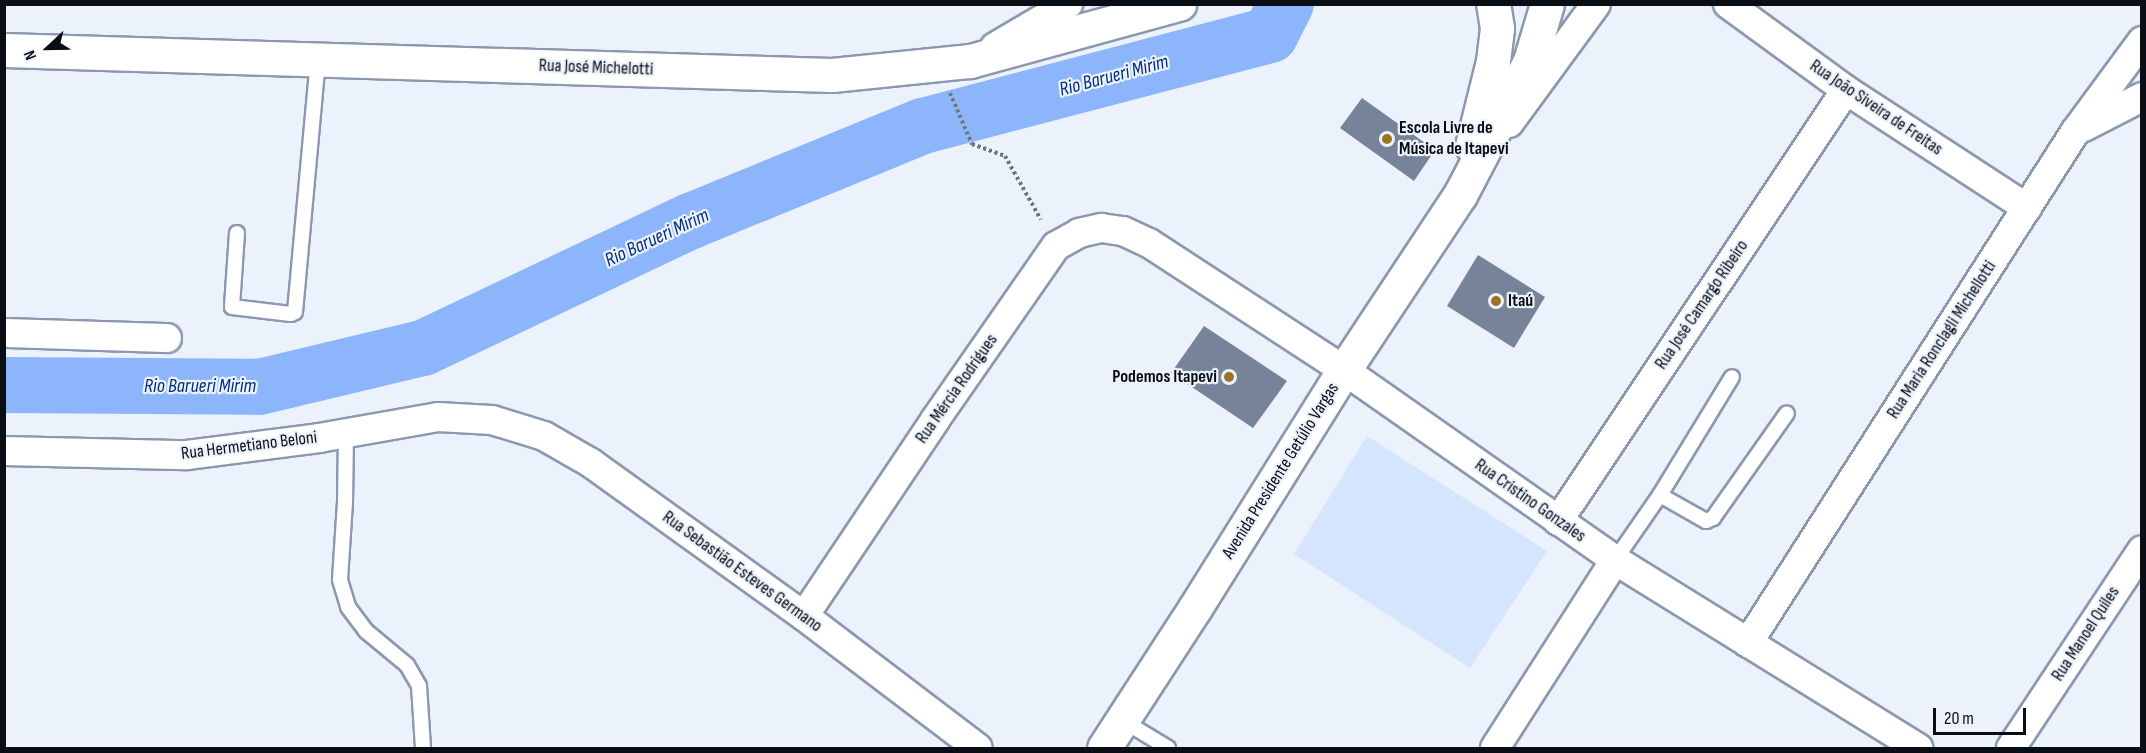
<!DOCTYPE html>
<meta charset="utf-8">
<style>
body{margin:0}
#map{position:relative;width:2146px;height:753px;overflow:hidden;background:#ecf2fb;font-family:"Sofia Sans Condensed",sans-serif}
div>[style]{position:absolute}
.built>*{inset:0;background:#d6e5fe}
.river>*{height:56px;margin:-28px;padding:0 28px;transform-origin:28px;border-radius:28px;background:#8cb5fb}
.building>*{inset:0;background:#768398}
.path>*{height:4px;margin-top:-2px;transform-origin:0;background:repeating-linear-gradient(90deg,#70767d 0 3px,transparent 0 6px)}
.roads{filter:drop-shadow(2px 0 #8b98ae) drop-shadow(-2px 0 #8b98ae) drop-shadow(0 2px #8b98ae) drop-shadow(0 -2px #8b98ae)}
.service>*{height:14px;margin:-7px;padding:0 7px;transform-origin:7px;border-radius:7px;background:#fff}
.minor>*{height:28px;margin:-14px;padding:0 14px;transform-origin:14px;border-radius:14px;background:#fff}
.trunk>*{height:33px;margin:-16.5px;padding:0 16.5px;transform-origin:16.5px;border-radius:16.5px;background:#fff}
.dots>*{width:16px;height:16px;translate:-50% -50%;box-sizing:border-box;border:3px solid #ecf2fb;border-radius:50%}
span{translate:-50% -50%;white-space:nowrap;text-align:center;line-height:1.15;-webkit-text-stroke:4.5px #ecf2fb;paint-order:stroke}
.street-label{font-size:18px;color:#090e15}
.poi-label{font-size:18px;color:#090e15;font-weight:700}
.left{translate:0 -50%;text-align:left}
.right{translate:-100% -50%;text-align:right}
.water-label{font-size:20px;color:#012e7d;font-style:italic}
.frame{position:absolute;inset:0;border:6px solid #090e15;pointer-events:none}
.north{position:absolute;left:18px;top:18px;width:60px;height:60px;-webkit-text-stroke:4px #ecf2fb;paint-order:stroke;rotate:248deg;font-size:16px;font-weight:700;line-height:24px;text-align:center;color:#090e15}
.north::after{content:'';display:block;margin:auto;width:21px;height:27px;background:#090e15;clip-path:polygon(50% 0,100% 100%,50% 72%,0 100%)}
.scale{position:absolute;left:1933px;top:708px;width:93px;height:27px;box-sizing:border-box;border:3px solid #090e15;border-top:0;padding-left:8px;font-size:18px;line-height:21px;white-space:nowrap;color:#090e15;-webkit-text-stroke:4px #ecf2fb;paint-order:stroke}
</style>
<div id="map">
<div class="built">
<i style="clip-path:polygon(1367px 436px,1547px 551px,1470px 668px,1294px 554px)"></i>
</div>
<div class="river">
<i style="left:4px;top:385px;width:255px;rotate:0.4deg"></i>
<i style="left:259px;top:387px;width:169px;rotate:-13.4deg"></i>
<i style="left:423px;top:348px;width:297px;rotate:-25.4deg"></i>
<i style="left:691px;top:221px;width:251px;rotate:-22.3deg"></i>
<i style="left:923px;top:126px;width:359px;rotate:-14.7deg"></i>
<i style="left:1270px;top:35px;width:35px;rotate:-63deg"></i>
</div>
<div class="building">
<i style="clip-path:polygon(1362px 98px,1435px 150px,1414px 181px,1340px 128px)"></i>
<i style="clip-path:polygon(1478px 255px,1545px 297px,1514px 348px,1447px 306px)"></i>
<i style="clip-path:polygon(1204px 326px,1287px 381px,1253px 428px,1171px 373px)"></i>
</div>
<div class="path">
<i style="left:950px;top:93px;width:56px;rotate:66.7deg"></i>
<i style="left:972px;top:144px;width:35px;rotate:20deg"></i>
<i style="left:1005px;top:156px;width:73px;rotate:60.6deg"></i>
</div>
<div class="roads">
<div class="service">
<i style="left:237px;top:233px;width:74px;rotate:93.9deg"></i>
<i style="left:232px;top:307px;width:59px;rotate:6.8deg"></i>
<i style="left:291px;top:314px;width:4px;rotate:-27deg"></i>
<i style="left:295px;top:312px;width:254px;rotate:-84.8deg"></i>
<i style="left:346px;top:433px;width:69px;rotate:90.8deg"></i>
<i style="left:345px;top:502px;width:78px;rotate:93.7deg"></i>
<i style="left:340px;top:580px;width:28px;rotate:73deg"></i>
<i style="left:348px;top:607px;width:30px;rotate:53deg"></i>
<i style="left:366px;top:631px;width:53px;rotate:39.7deg"></i>
<i style="left:407px;top:665px;width:24px;rotate:60deg"></i>
<i style="left:419px;top:686px;width:62px;rotate:86.3deg"></i>
<i style="left:1660px;top:495px;width:138px;rotate:-58.6deg"></i>
<i style="left:1615px;top:560px;width:79px;rotate:-55.3deg"></i>
<i style="left:1660px;top:495px;width:53px;rotate:29.5deg"></i>
<i style="left:1706px;top:521px;width:8px;rotate:-23deg"></i>
<i style="left:1713px;top:518px;width:128px;rotate:-54.8deg"></i>
<i style="left:1122px;top:720px;width:54px;rotate:31.3deg"></i>
</div>
<div class="minor">
<i style="left:1728px;top:4px;width:146px;rotate:36.1deg"></i>
<i style="left:1846px;top:90px;width:216px;rotate:33.1deg"></i>
<i style="left:995px;top:47px;width:85px;rotate:-30.5deg"></i>
<i style="left:1509px;top:123px;width:147px;rotate:-53.8deg"></i>
<i style="left:2084px;top:127px;width:65px;rotate:-27.3deg"></i>
<i style="left:4px;top:333px;width:163px;rotate:1.8deg"></i>
<i style="left:4px;top:451px;width:183px;rotate:1.3deg"></i>
<i style="left:187px;top:455px;width:133px;rotate:-7.3deg"></i>
<i style="left:319px;top:438px;width:121px;rotate:-10deg"></i>
<i style="left:438px;top:417px;width:54px;rotate:3.2deg"></i>
<i style="left:492px;top:420px;width:54px;rotate:17.1deg"></i>
<i style="left:544px;top:436px;width:54px;rotate:29.9deg"></i>
<i style="left:591px;top:463px;width:262px;rotate:35.7deg"></i>
<i style="left:804px;top:616px;width:218px;rotate:37.2deg"></i>
<i style="left:1558px;top:521px;width:518px;rotate:-56.25deg"></i>
<i style="left:804px;top:616px;width:236px;rotate:-56.2deg"></i>
<i style="left:935px;top:420px;width:212px;rotate:-55.2deg"></i>
<i style="left:1056px;top:246px;width:26px;rotate:-29deg"></i>
<i style="left:1079px;top:233px;width:23px;rotate:-13deg"></i>
<i style="left:1101px;top:228px;width:22px;rotate:8deg"></i>
<i style="left:1123px;top:231px;width:29px;rotate:25deg"></i>
<i style="left:1149px;top:243px;width:233px;rotate:33.1deg"></i>
<i style="left:1344px;top:370px;width:331px;rotate:35deg"></i>
<i style="left:1615px;top:560px;width:357px;rotate:31.8deg"></i>
<i style="left:1748px;top:643px;width:607px;rotate:-57.38deg"></i>
<i style="left:2075px;top:132px;width:113px;rotate:-53.6deg"></i>
<i style="left:1495px;top:748px;width:223px;rotate:-57.4deg"></i>
<i style="left:2011px;top:748px;width:237px;rotate:-56.5deg"></i>
</div>
<div class="trunk">
<i style="left:4px;top:50px;width:828px;rotate:1.73deg"></i>
<i style="left:832px;top:75px;width:139px;rotate:-5.8deg"></i>
<i style="left:970px;top:61px;width:217px;rotate:-15.3deg"></i>
<i style="left:1472px;top:146px;width:88px;rotate:-76.1deg"></i>
<i style="left:1493px;top:61px;width:33px;rotate:-83deg"></i>
<i style="left:1497px;top:28px;width:24px;rotate:-99deg"></i>
<i style="left:1104px;top:748px;width:167px;rotate:-57deg"></i>
<i style="left:1195px;top:608px;width:281px;rotate:-58deg"></i>
<i style="left:1344px;top:370px;width:210px;rotate:-56.5deg"></i>
<i style="left:1460px;top:195px;width:151px;rotate:-62.4deg"></i>
<i style="left:1530px;top:61px;width:59px;rotate:-73.4deg"></i>
</div>
</div>
<div class="dots">
<i style="left:1387px;top:139px;background:#9c7421"></i>
<i style="left:1496px;top:301px;background:#9c7421"></i>
<i style="left:1229px;top:377px;background:#9c7421"></i>
</div>
<div class="street-label">
<span style="left:596px;top:68px;rotate:2deg">Rua José Michelotti</span>
<span style="left:1876px;top:108px;rotate:34deg">Rua João Siveira de Freitas</span>
<span style="left:1702px;top:305px;rotate:-56deg">Rua José Camargo Ribeiro</span>
<span style="left:1942px;top:340px;rotate:-57deg">Rua Maria Ronclagli Michellotti</span>
<span style="left:957px;top:389px;rotate:-55deg">Rua Mércia Rodrigues</span>
<span style="left:249px;top:446px;rotate:-7deg">Rua Hermetiano Beloni</span>
<span style="left:1281px;top:471px;rotate:-58deg">Avenida Presidente Getúlio Vargas</span>
<span style="left:1530px;top:501px;rotate:35deg">Rua Cristino Gonzales</span>
<span style="left:742px;top:572px;rotate:36deg">Rua Sebastião Esteves Germano</span>
<span style="left:2086px;top:634px;rotate:-57deg">Rua Manoel Quiles</span>
</div>
<div class="poi-label">
<span class="left" style="left:1399px;top:139px">Escola Livre de<br>Música de Itapevi</span>
<span class="left" style="left:1508px;top:301px">Itaú</span>
<span class="right" style="left:1217px;top:377px">Podemos Itapevi</span>
</div>
<div class="water-label">
<span style="left:1114px;top:76px;rotate:-15deg">Rio Barueri Mirim</span>
<span style="left:657px;top:238px;rotate:-25deg">Rio Barueri Mirim</span>
<span style="left:200px;top:386px">Rio Barueri Mirim</span>
</div>
<div class="frame"></div>
<div class="north">N</div>
<div class="scale">20 m</div>
</div>
